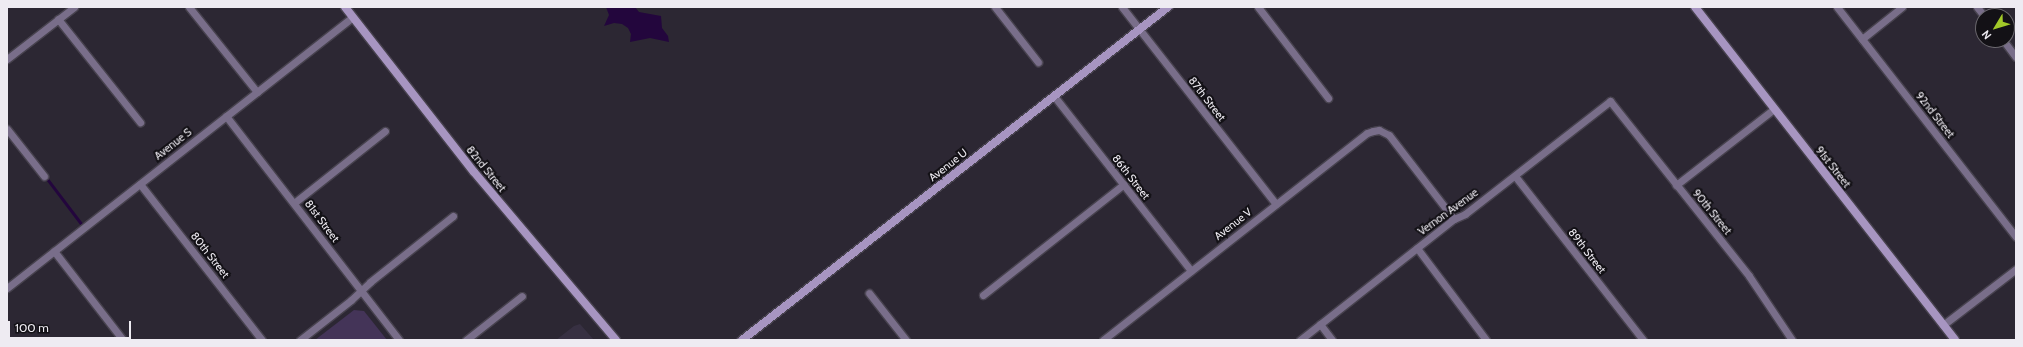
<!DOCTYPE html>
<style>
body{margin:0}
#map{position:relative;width:2023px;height:347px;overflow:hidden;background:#2c2733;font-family:Cabin,sans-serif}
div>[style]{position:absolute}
.built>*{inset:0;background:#373042}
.green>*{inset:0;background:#443458}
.water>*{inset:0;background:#23063d}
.stream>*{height:2.5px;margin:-1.25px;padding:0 1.25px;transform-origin:1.25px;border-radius:1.25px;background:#23063d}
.roads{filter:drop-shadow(1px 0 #47424e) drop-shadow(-1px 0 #47424e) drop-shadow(0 1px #47424e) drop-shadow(0 -1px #47424e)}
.street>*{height:7px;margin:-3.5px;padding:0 3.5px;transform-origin:3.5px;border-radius:3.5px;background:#796e8a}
.secondary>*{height:8px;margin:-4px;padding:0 4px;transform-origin:4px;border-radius:4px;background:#a795c1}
span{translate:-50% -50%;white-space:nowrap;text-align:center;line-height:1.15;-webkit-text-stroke:4px #131116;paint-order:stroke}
.street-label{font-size:11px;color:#eeebf2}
.frame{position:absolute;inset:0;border:8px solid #eeebf2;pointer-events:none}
.north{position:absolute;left:1975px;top:8px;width:40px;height:40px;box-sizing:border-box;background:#131116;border:1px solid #6b686e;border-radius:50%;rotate:232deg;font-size:11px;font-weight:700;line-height:16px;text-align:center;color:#eeebf2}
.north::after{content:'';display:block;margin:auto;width:14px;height:18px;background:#a2c929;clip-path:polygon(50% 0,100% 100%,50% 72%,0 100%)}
.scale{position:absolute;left:8px;top:321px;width:123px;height:18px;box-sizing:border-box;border:2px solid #eeebf2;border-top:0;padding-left:5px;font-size:12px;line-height:14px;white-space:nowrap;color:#eeebf2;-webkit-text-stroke:3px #131116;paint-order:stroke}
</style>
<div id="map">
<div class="built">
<i style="clip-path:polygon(580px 324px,594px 340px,556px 340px,574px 326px)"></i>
</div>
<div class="green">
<i style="clip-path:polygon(354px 310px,364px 311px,387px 340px,315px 340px)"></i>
</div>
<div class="water">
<i style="clip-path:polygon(606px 7px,635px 7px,639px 12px,661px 16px,662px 28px,668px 36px,669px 42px,650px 38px,630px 42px,631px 34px,628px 28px,622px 24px,614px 23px,604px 26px,609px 15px)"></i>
</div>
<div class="stream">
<i style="left:46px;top:177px;width:63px;rotate:52.8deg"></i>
</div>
<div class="roads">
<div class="street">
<i style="left:189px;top:7px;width:109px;rotate:51.3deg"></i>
<i style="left:995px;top:7px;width:70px;rotate:52deg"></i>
<i style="left:1122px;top:7px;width:250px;rotate:52deg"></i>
<i style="left:1258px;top:7px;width:115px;rotate:52.4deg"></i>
<i style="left:1837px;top:7px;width:291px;rotate:52.1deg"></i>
<i style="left:1977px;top:7px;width:11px;rotate:52deg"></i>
<i style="left:58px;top:19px;width:132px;rotate:51.5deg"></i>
<i style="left:1862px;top:39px;width:51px;rotate:-38.7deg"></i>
<i style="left:2003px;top:40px;width:21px;rotate:53deg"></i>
<i style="left:7px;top:59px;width:85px;rotate:-37.8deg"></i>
<i style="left:1054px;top:96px;width:222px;rotate:51.9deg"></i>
<i style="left:226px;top:116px;width:283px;rotate:52.3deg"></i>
<i style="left:7px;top:129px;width:60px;rotate:51.8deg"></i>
<i style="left:1515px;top:176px;width:208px;rotate:52deg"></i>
<i style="left:140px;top:184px;width:198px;rotate:52deg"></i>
<i style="left:1676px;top:185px;width:124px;rotate:-37.8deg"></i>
<i style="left:294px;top:203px;width:116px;rotate:-38.4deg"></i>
<i style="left:1417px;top:248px;width:115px;rotate:53.1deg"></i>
<i style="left:54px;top:251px;width:113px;rotate:52.2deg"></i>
<i style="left:7px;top:288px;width:439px;rotate:-38.1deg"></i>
<i style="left:869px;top:293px;width:60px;rotate:51.8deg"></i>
<i style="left:983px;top:295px;width:179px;rotate:-38.2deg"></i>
<i style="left:1320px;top:324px;width:20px;rotate:53deg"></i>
<i style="left:1943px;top:325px;width:92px;rotate:-37.5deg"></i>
<i style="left:300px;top:340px;width:65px;rotate:-38.1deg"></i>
<i style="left:351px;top:300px;width:26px;rotate:-43deg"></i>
<i style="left:370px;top:282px;width:106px;rotate:-38.5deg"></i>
<i style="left:466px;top:340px;width:71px;rotate:-38.2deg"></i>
<i style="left:1103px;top:340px;width:335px;rotate:-38.1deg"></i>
<i style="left:1367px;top:133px;width:6px;rotate:-18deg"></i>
<i style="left:1373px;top:131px;width:6px;rotate:-9deg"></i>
<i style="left:1379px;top:130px;width:11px;rotate:27deg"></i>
<i style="left:1389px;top:135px;width:106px;rotate:52.3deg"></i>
<i style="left:1300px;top:340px;width:196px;rotate:-38.2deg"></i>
<i style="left:1454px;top:219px;width:12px;rotate:-24deg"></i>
<i style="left:1465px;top:214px;width:184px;rotate:-37.9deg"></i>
<i style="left:1610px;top:101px;width:223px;rotate:51.5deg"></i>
<i style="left:1749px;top:276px;width:77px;rotate:56.1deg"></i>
</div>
<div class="secondary">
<i style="left:345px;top:7px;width:209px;rotate:52deg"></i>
<i style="left:474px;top:172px;width:220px;rotate:49.8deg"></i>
<i style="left:1695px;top:7px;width:422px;rotate:52deg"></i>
<i style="left:742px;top:340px;width:541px;rotate:-38.01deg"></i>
</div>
</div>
<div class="street-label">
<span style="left:1207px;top:99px;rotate:52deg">87th Street</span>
<span style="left:1935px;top:115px;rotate:52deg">92nd Street</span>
<span style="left:173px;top:144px;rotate:-38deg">Avenue S</span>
<span style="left:948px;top:165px;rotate:-38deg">Avenue U</span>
<span style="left:1833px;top:167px;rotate:52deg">91st Street</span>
<span style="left:486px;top:169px;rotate:51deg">82nd Street</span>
<span style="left:1131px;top:177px;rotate:52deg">86th Street</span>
<span style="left:1448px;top:212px;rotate:-36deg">Vernon Avenue</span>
<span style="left:1712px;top:212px;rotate:51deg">90th Street</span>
<span style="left:322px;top:221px;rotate:53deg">81st Street</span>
<span style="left:1233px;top:224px;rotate:-38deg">Avenue V</span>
<span style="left:1587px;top:251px;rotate:52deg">89th Street</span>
<span style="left:210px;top:255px;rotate:52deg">80th Street</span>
</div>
<div class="frame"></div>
<div class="north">N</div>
<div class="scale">100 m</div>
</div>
